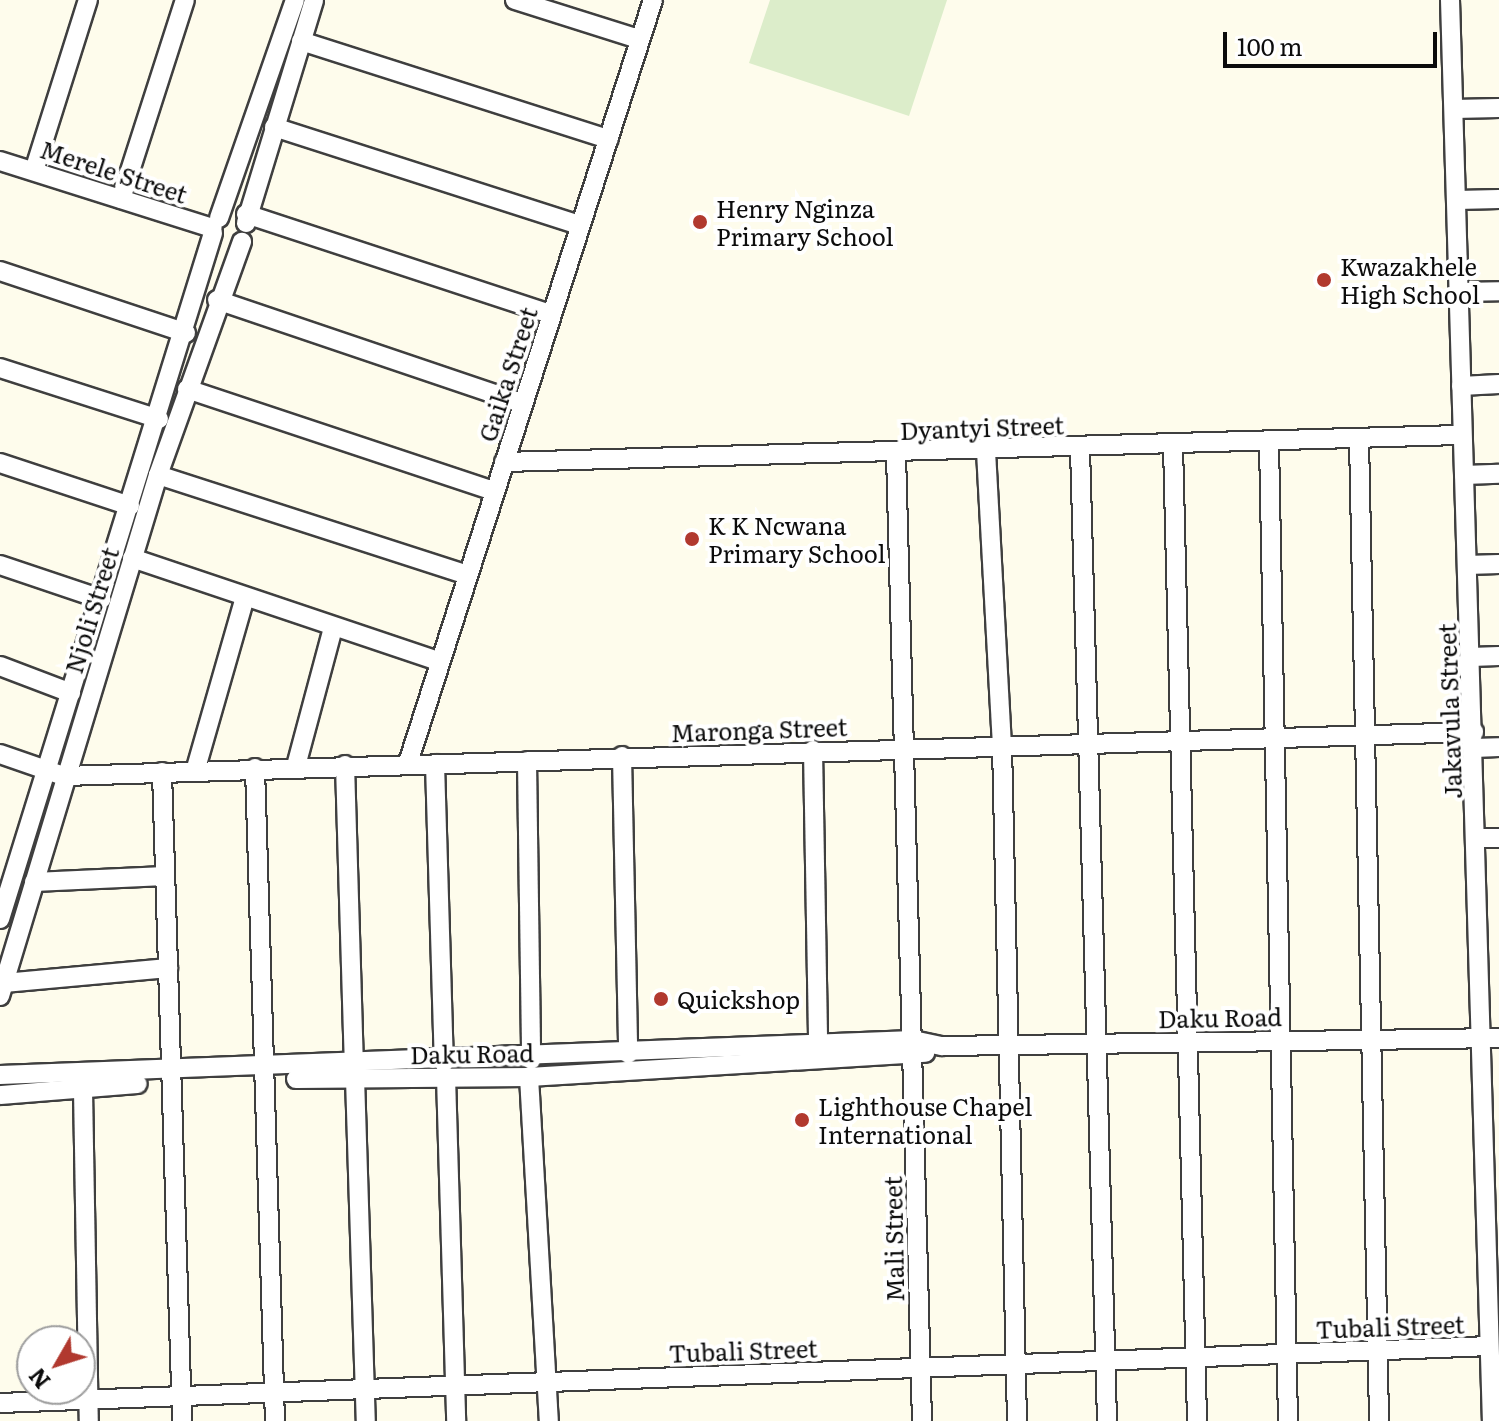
<!DOCTYPE html>
<style>
body{margin:0}
#map{position:relative;width:1499px;height:1421px;overflow:hidden;background:#fefcec;font-family:Literata,serif}
div>[style]{position:absolute}
.pitch>*{inset:0;background:#dcedca}
.roads{filter:drop-shadow(2px 0 #3f3f3f) drop-shadow(-2px 0 #3f3f3f) drop-shadow(0 2px #3f3f3f) drop-shadow(0 -2px #3f3f3f)}
.minor>*{height:18px;margin:-9px;padding:0 9px;transform-origin:9px;border-radius:9px;background:#fff}
.dots>*{width:22px;height:22px;translate:-50% -50%;box-sizing:border-box;border:4px solid #fff;border-radius:50%}
span{translate:-50% -50%;white-space:nowrap;text-align:center;line-height:1.15;-webkit-text-stroke:8px #fff;paint-order:stroke}
.street-label{font-size:24px;color:#0c0c0c}
.poi-label{font-size:24px;color:#0c0c0c}
.left{translate:0 -50%;text-align:left}
.north{position:absolute;left:16px;top:1325px;width:80px;height:80px;box-sizing:border-box;background:#fff;border:2px solid #9e9e9e;border-radius:50%;rotate:231deg;font-size:22px;font-weight:700;line-height:32px;text-align:center;color:#0c0c0c}
.north::after{content:'';display:block;margin:auto;width:28px;height:36px;background:#b1392f;clip-path:polygon(50% 0,100% 100%,50% 72%,0 100%)}
.scale{position:absolute;left:1223px;top:32px;width:214px;height:36px;box-sizing:border-box;border:4px solid #0c0c0c;border-top:0;padding-left:10px;font-size:24px;line-height:28px;white-space:nowrap;color:#0c0c0c;-webkit-text-stroke:6px #fff;paint-order:stroke}
</style>
<div id="map">
<div class="pitch">
<i style="clip-path:polygon(770px 0,947px 0,909px 116px,749px 63px)"></i>
</div>
<div class="roads">
<div class="minor">
<i style="left:515px;top:0;width:130px;rotate:17.5deg"></i>
<i style="left:1450px;top:0;width:1422px;rotate:88.31deg"></i>
<i style="left:301px;top:41px;width:323px;rotate:17.7deg"></i>
<i style="left:1454px;top:109px;width:45px;rotate:-1.3deg"></i>
<i style="left:274px;top:127px;width:321px;rotate:17.8deg"></i>
<i style="left:0;top:161px;width:223px;rotate:17.5deg"></i>
<i style="left:34px;top:171px;width:179px;rotate:-72.5deg"></i>
<i style="left:121px;top:199px;width:209px;rotate:-72.2deg"></i>
<i style="left:1457px;top:200px;width:42px;rotate:-1.4deg"></i>
<i style="left:246px;top:214px;width:321px;rotate:18.2deg"></i>
<i style="left:219px;top:218px;width:231px;rotate:-70.8deg"></i>
<i style="left:246px;top:223px;width:233px;rotate:-73deg"></i>
<i style="left:0;top:271px;width:196px;rotate:18.4deg"></i>
<i style="left:1460px;top:292px;width:39px;rotate:-1deg"></i>
<i style="left:217px;top:300px;width:322px;rotate:18.7deg"></i>
<i style="left:0;top:368px;width:167px;rotate:17.8deg"></i>
<i style="left:1461px;top:386px;width:38px;rotate:-3deg"></i>
<i style="left:187px;top:389px;width:324px;rotate:18.4deg"></i>
<i style="left:1359px;top:439px;width:982px;rotate:88.83deg"></i>
<i style="left:1269px;top:442px;width:979px;rotate:88.89deg"></i>
<i style="left:1173px;top:445px;width:976px;rotate:88.59deg"></i>
<i style="left:1080px;top:448px;width:973px;rotate:88.41deg"></i>
<i style="left:986px;top:451px;width:294px;rotate:86.9deg"></i>
<i style="left:1002px;top:745px;width:676px;rotate:88.73deg"></i>
<i style="left:896px;top:454px;width:967px;rotate:88.46deg"></i>
<i style="left:504px;top:462px;width:957px;rotate:-1.62deg"></i>
<i style="left:0;top:463px;width:137px;rotate:18.3deg"></i>
<i style="left:158px;top:475px;width:325px;rotate:17.9deg"></i>
<i style="left:1464px;top:475px;width:35px;rotate:-2deg"></i>
<i style="left:132px;top:558px;width:323px;rotate:18.6deg"></i>
<i style="left:0;top:565px;width:107px;rotate:18.6deg"></i>
<i style="left:1467px;top:565px;width:32px;rotate:-2deg"></i>
<i style="left:1471px;top:657px;width:28px;rotate:-2deg"></i>
<i style="left:0;top:666px;width:76px;rotate:20.8deg"></i>
<i style="left:1474px;top:748px;width:25px;rotate:-2deg"></i>
<i style="left:813px;top:750px;width:294px;rotate:89deg"></i>
<i style="left:0;top:754px;width:68px;rotate:19deg"></i>
<i style="left:64px;top:776px;width:1411px;rotate:-1.79deg"></i>
<i style="left:622px;top:756px;width:298px;rotate:88.8deg"></i>
<i style="left:527px;top:761px;width:299px;rotate:89.2deg"></i>
<i style="left:408px;top:763px;width:801px;rotate:-72.2deg"></i>
<i style="left:435px;top:764px;width:299px;rotate:88.3deg"></i>
<i style="left:345px;top:765px;width:299px;rotate:88.3deg"></i>
<i style="left:296px;top:766px;width:143px;rotate:-75deg"></i>
<i style="left:196px;top:768px;width:174px;rotate:-74deg"></i>
<i style="left:255px;top:768px;width:653px;rotate:88.25deg"></i>
<i style="left:162px;top:772px;width:649px;rotate:88.23deg"></i>
<i style="left:1478px;top:838px;width:21px"></i>
<i style="left:34px;top:882px;width:131px;rotate:-2.6deg"></i>
<i style="left:0;top:919px;width:718px;rotate:-72.75deg"></i>
<i style="left:4px;top:983px;width:165px;rotate:-5.2deg"></i>
<i style="left:0;top:996px;width:544px;rotate:-73.13deg"></i>
<i style="left:158px;top:475px;width:248px;rotate:-70.2deg"></i>
<i style="left:0;top:1075px;width:914px;rotate:-2.2deg"></i>
<i style="left:913px;top:1040px;width:30px;rotate:12deg"></i>
<i style="left:942px;top:1046px;width:557px;rotate:-0.82deg"></i>
<i style="left:446px;top:1077px;width:344px;rotate:88.3deg"></i>
<i style="left:529px;top:1077px;width:345px;rotate:86.7deg"></i>
<i style="left:355px;top:1078px;width:343px;rotate:88.2deg"></i>
<i style="left:296px;top:1079px;width:233px;rotate:-0.5deg"></i>
<i style="left:529px;top:1077px;width:397px;rotate:-3.5deg"></i>
<i style="left:83px;top:1090px;width:331px;rotate:89deg"></i>
<i style="left:0;top:1095px;width:138px;rotate:-4.6deg"></i>
<i style="left:0;top:1403px;width:1489px;rotate:-2.19deg"></i>
</div>
</div>
<div class="dots">
<i style="left:700px;top:222px;background:#b1392f"></i>
<i style="left:1324px;top:280px;background:#b1392f"></i>
<i style="left:692px;top:539px;background:#b1392f"></i>
<i style="left:661px;top:999px;background:#b1392f"></i>
<i style="left:802px;top:1120px;background:#b1392f"></i>
</div>
<div class="street-label">
<span style="left:114px;top:171px;rotate:18deg">Merele Street</span>
<span style="left:507px;top:374px;rotate:-72deg">Gaika Street</span>
<span style="left:982px;top:427px;rotate:-2deg">Dyantyi Street</span>
<span style="left:91px;top:610px;rotate:-73deg">Njoli Street</span>
<span style="left:1449px;top:711px;rotate:-92deg">Jakavula Street</span>
<span style="left:759px;top:729px;rotate:-2deg">Maronga Street</span>
<span style="left:1220px;top:1017px;rotate:-1deg">Daku Road</span>
<span style="left:472px;top:1053px;rotate:-1deg">Daku Road</span>
<span style="left:893px;top:1239px;rotate:-91deg">Mali Street</span>
<span style="left:1390px;top:1326px;rotate:-2deg">Tubali Street</span>
<span style="left:743px;top:1350px;rotate:-2deg">Tubali Street</span>
</div>
<div class="poi-label">
<span class="left" style="left:716px;top:222px">Henry Nginza<br>Primary School</span>
<span class="left" style="left:1340px;top:280px">Kwazakhele<br>High School</span>
<span class="left" style="left:708px;top:539px">K K Ncwana<br>Primary School</span>
<span class="left" style="left:677px;top:999px">Quickshop</span>
<span class="left" style="left:818px;top:1120px">Lighthouse Chapel<br>International</span>
</div>
<div class="north">N</div>
<div class="scale">100 m</div>
</div>
